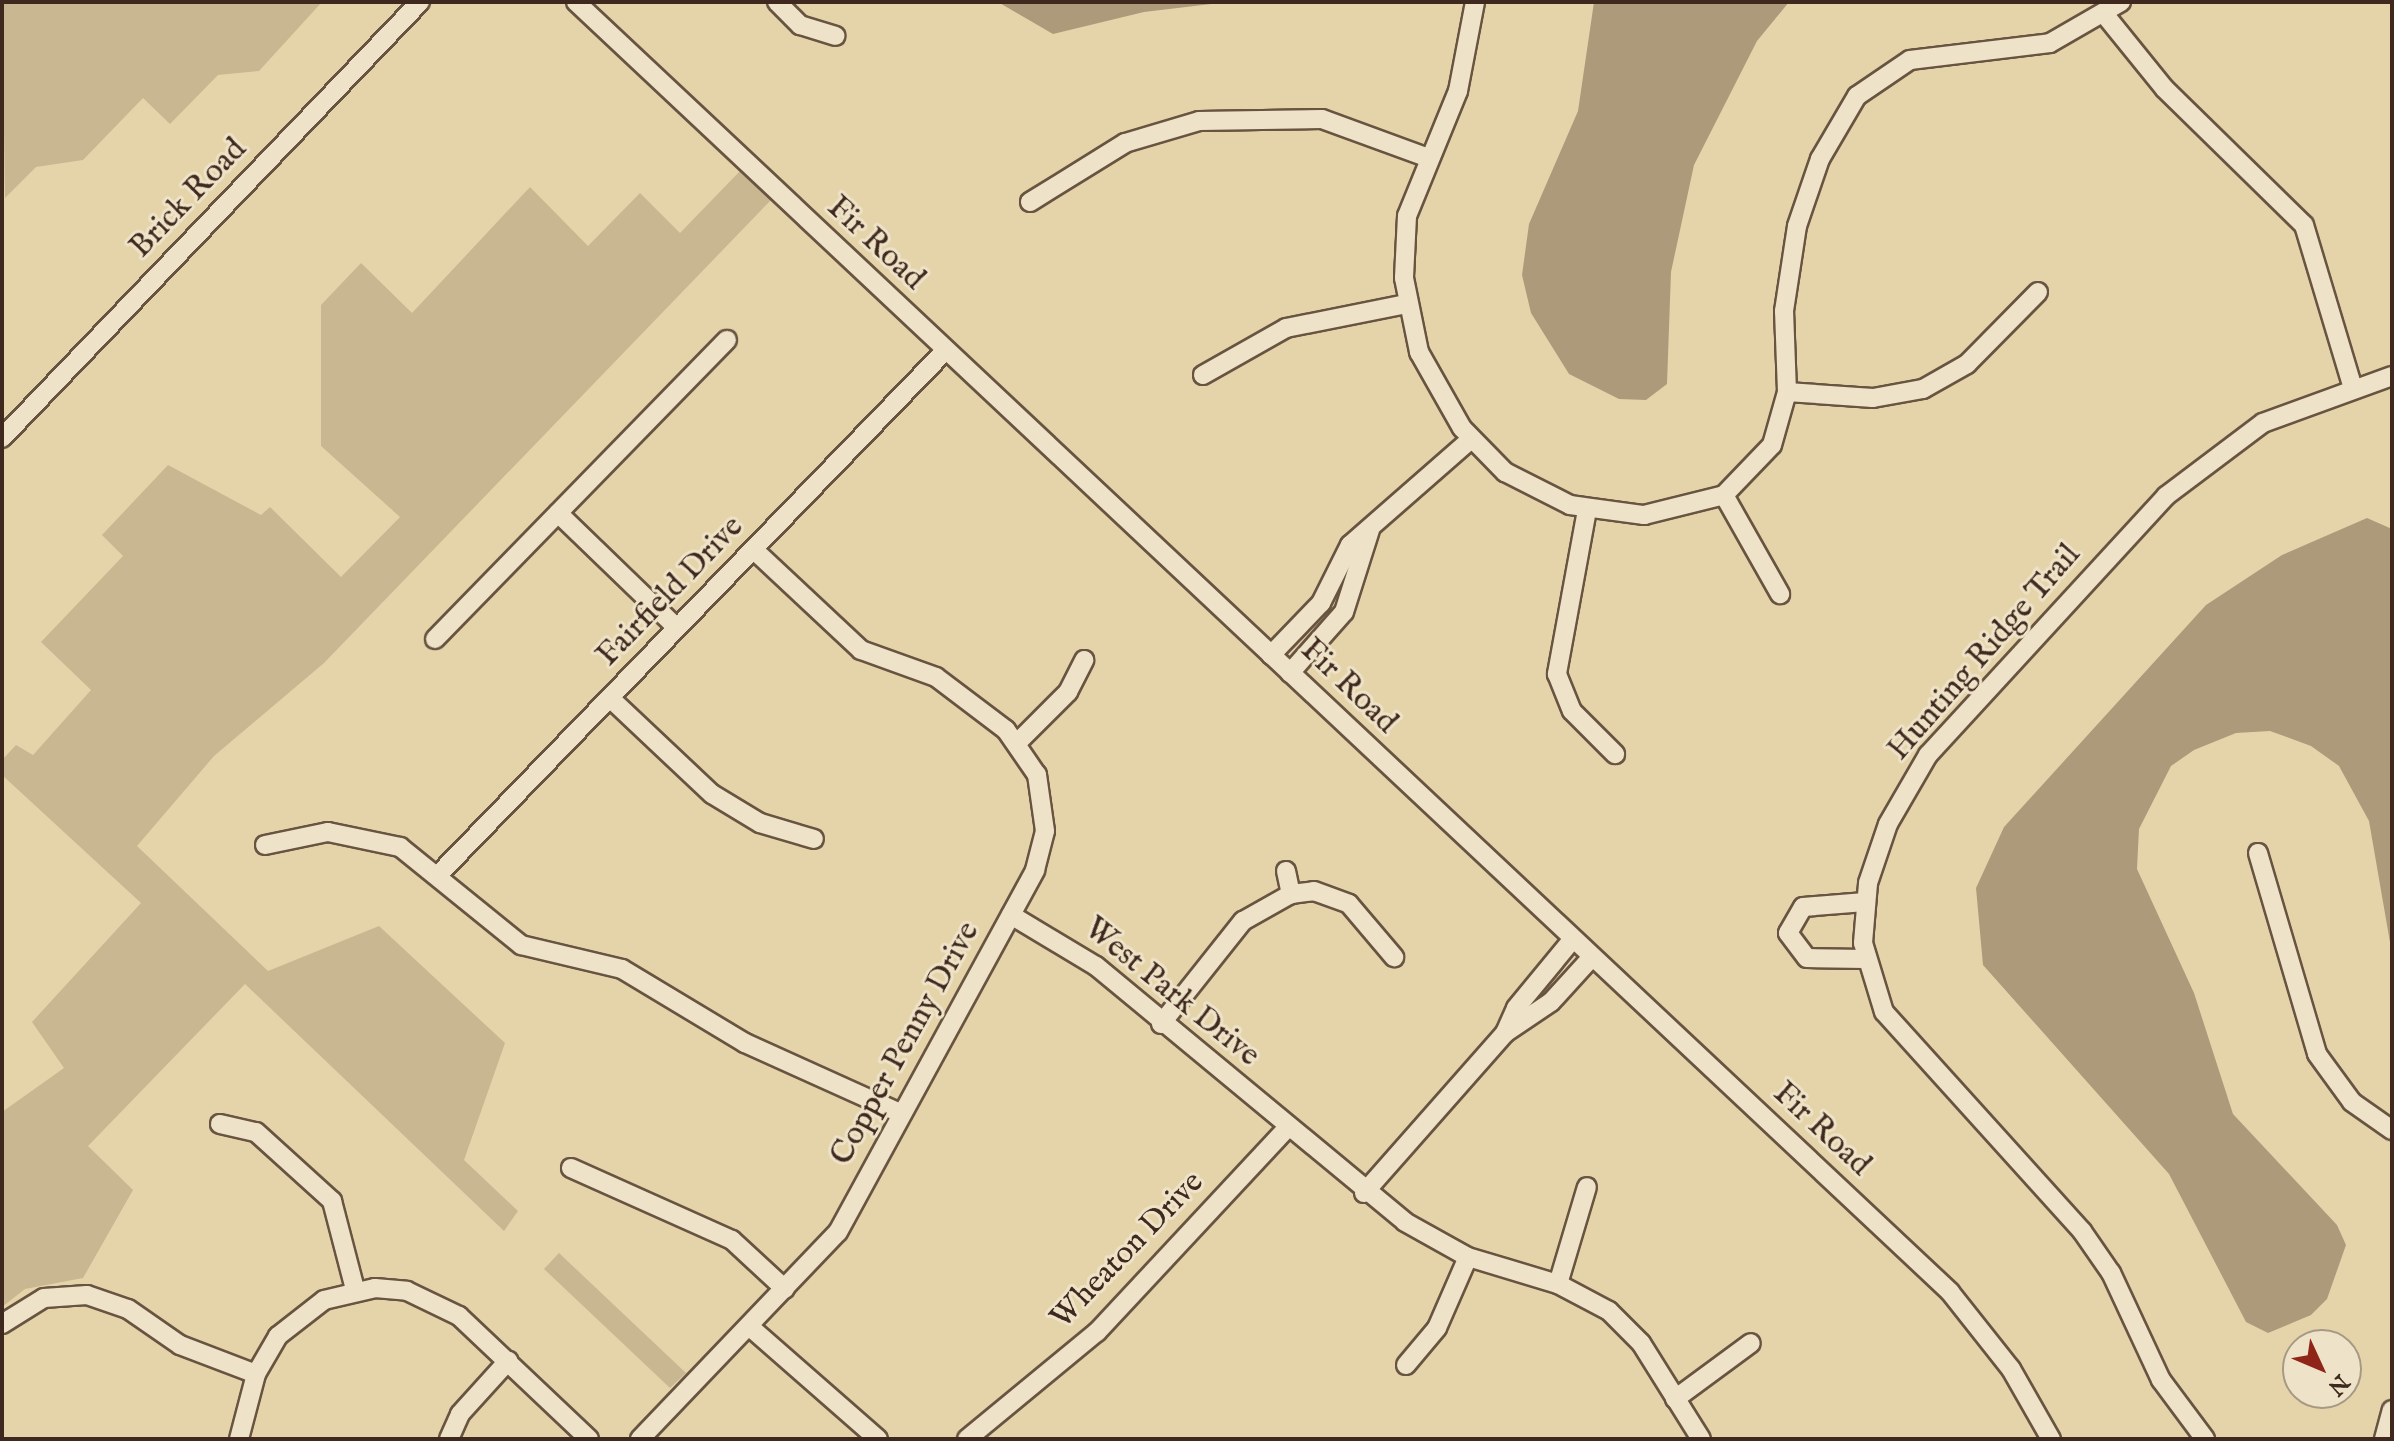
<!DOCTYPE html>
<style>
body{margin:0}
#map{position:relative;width:2394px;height:1441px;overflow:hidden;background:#e5d4aa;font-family:"IM FELL English",serif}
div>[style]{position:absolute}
.green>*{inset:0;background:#c9b792}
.water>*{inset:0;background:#ad9a7a}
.roads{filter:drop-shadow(2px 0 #685441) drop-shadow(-2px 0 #685441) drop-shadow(0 2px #685441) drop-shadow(0 -2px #685441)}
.minor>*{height:18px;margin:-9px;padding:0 9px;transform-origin:9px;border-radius:9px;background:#eee3c8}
span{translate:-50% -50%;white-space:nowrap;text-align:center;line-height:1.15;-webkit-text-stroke:6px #eee3c8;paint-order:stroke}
.street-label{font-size:32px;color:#3f291e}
.frame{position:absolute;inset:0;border:4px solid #3f291e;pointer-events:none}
.north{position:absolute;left:2282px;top:1329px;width:80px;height:80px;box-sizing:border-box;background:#eee3c8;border:2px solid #a89984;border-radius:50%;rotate:134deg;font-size:22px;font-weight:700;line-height:32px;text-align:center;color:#3f291e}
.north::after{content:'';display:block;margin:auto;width:28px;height:36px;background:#8f2418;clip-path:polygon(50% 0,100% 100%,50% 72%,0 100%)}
</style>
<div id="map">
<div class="green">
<i style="clip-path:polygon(2px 2px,322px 2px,259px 71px,218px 75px,170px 124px,143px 98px,83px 160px,36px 167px,5px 198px)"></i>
<i style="clip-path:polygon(741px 170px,772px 199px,324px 663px,214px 756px,137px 846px,268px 971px,379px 926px,505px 1043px,464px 1160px,518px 1211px,504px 1231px,245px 984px,88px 1146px,133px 1190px,83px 1278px,25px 1289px,2px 1307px,2px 1112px,64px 1068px,32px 1022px,141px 903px,2px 775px,2px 760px,16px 745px,33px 755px,91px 690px,41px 642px,123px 556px,102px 535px,168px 465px,261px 515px,270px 507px,341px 577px,400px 517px,321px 446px,321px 305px,361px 263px,412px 313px,530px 187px,588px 246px,640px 193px,680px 233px)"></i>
<i style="clip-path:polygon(559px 1253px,686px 1373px,670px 1388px,544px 1269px)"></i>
</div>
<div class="water">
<i style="clip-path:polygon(998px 2px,1228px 2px,1144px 12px,1053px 34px)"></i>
<i style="clip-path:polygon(1594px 2px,1789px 2px,1757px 41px,1694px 165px,1671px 272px,1667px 384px,1646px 400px,1619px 399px,1569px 374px,1531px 313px,1522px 275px,1529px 224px,1578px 111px)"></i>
<i style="clip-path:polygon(2367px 518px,2392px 529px,2392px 954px,2369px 821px,2339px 766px,2311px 746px,2270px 731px,2236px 733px,2194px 750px,2171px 766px,2139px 829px,2137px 869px,2194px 993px,2233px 1114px,2337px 1225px,2346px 1245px,2327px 1299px,2311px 1315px,2268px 1333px,2246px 1322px,2169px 1174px,1983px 965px,1976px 888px,2004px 827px,2206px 605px,2282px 555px)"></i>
</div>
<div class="roads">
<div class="minor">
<i style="left:576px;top:2px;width:1885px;rotate:43.19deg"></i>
<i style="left:1950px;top:1292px;width:98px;rotate:51.6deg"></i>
<i style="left:2011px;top:1369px;width:81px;rotate:60.3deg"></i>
<i style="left:777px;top:2px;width:33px;rotate:45deg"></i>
<i style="left:800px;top:25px;width:37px;rotate:17deg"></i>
<i style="left:1475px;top:2px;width:91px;rotate:100.8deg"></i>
<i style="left:1458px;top:91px;width:135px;rotate:112.2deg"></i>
<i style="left:1407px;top:216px;width:62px;rotate:92.8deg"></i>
<i style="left:1404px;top:278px;width:76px;rotate:78.5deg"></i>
<i style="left:1419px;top:352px;width:87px;rotate:60.5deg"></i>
<i style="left:1462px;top:428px;width:62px;rotate:45.7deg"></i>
<i style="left:1505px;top:472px;width:73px;rotate:26.9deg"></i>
<i style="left:1570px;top:505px;width:75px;rotate:7.7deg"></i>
<i style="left:1644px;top:515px;width:82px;rotate:-14deg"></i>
<i style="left:1724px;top:495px;width:69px;rotate:-46.2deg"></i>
<i style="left:1772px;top:445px;width:55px;rotate:-74.2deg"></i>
<i style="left:1787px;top:392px;width:81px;rotate:-92.1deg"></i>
<i style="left:1784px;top:311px;width:86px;rotate:-81.3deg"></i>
<i style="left:1797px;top:226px;width:71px;rotate:-71.1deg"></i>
<i style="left:1820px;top:159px;width:73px;rotate:-59.6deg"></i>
<i style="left:1857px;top:96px;width:64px;rotate:-34.2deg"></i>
<i style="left:1910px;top:60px;width:141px;rotate:-6.9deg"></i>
<i style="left:2050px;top:43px;width:82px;rotate:-30deg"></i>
<i style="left:2105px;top:15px;width:95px;rotate:51deg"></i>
<i style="left:2165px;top:89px;width:194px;rotate:44.4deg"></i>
<i style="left:2304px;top:225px;width:170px;rotate:73.3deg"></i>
<i style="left:1030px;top:202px;width:112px;rotate:-31.8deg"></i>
<i style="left:1125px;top:143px;width:77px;rotate:-16.6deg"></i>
<i style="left:1199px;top:121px;width:123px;rotate:-0.9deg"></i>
<i style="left:1322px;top:119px;width:111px;rotate:20.1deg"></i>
<i style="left:1203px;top:375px;width:95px;rotate:-29.5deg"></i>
<i style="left:1286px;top:328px;width:122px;rotate:-11.3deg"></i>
<i style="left:1787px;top:392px;width:86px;rotate:4deg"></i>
<i style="left:1873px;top:398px;width:51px;rotate:-10.2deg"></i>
<i style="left:1923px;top:389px;width:51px;rotate:-29.6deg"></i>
<i style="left:1967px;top:364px;width:101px;rotate:-45.4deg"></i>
<i style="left:2px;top:438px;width:604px;rotate:-46.21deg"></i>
<i style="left:1724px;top:495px;width:114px;rotate:60.5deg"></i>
<i style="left:1587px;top:510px;width:167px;rotate:100.4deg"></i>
<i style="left:1557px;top:674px;width:40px;rotate:68deg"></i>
<i style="left:1572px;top:711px;width:61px;rotate:45deg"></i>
<i style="left:558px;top:513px;width:165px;rotate:44deg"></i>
<i style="left:435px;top:639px;width:418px;rotate:-45.7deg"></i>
<i style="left:1271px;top:655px;width:72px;rotate:-46.1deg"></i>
<i style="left:1321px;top:603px;width:65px;rotate:-63.4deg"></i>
<i style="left:1350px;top:545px;width:161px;rotate:-41.2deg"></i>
<i style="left:1290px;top:673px;width:81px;rotate:-48.5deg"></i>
<i style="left:1344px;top:612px;width:86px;rotate:-72.4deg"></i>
<i style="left:610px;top:698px;width:140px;rotate:43.3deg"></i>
<i style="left:712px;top:794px;width:56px;rotate:31.1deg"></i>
<i style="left:760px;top:823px;width:56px;rotate:16.5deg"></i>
<i style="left:1018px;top:742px;width:71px;rotate:-45deg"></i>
<i style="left:1068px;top:692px;width:36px;rotate:-63deg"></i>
<i style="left:265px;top:845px;width:64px;rotate:-11.7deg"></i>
<i style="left:328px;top:832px;width:74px;rotate:11.8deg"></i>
<i style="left:400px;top:847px;width:156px;rotate:39deg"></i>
<i style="left:521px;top:945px;width:104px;rotate:13.4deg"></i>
<i style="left:622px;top:969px;width:144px;rotate:31deg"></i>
<i style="left:745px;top:1043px;width:170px;rotate:24.3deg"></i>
<i style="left:2258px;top:853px;width:209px;rotate:73.6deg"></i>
<i style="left:2317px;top:1054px;width:59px;rotate:53.9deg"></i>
<i style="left:2352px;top:1102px;width:49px;rotate:35deg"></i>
<i style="left:1286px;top:871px;width:24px;rotate:78deg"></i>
<i style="left:439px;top:874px;width:728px;rotate:-45.95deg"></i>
<i style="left:1865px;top:902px;width:62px;rotate:175.4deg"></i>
<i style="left:1803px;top:907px;width:30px;rotate:120deg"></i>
<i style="left:1788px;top:933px;width:31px;rotate:53deg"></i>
<i style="left:1807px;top:958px;width:59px;rotate:1deg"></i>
<i style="left:1011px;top:915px;width:99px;rotate:31deg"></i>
<i style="left:1096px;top:966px;width:401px;rotate:39.6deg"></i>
<i style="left:1405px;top:1222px;width:72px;rotate:29.1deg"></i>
<i style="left:1468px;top:1257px;width:94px;rotate:16.7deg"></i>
<i style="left:1558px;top:1284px;width:58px;rotate:27.9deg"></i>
<i style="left:1609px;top:1311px;width:45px;rotate:45deg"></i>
<i style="left:1641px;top:1343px;width:113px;rotate:58deg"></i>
<i style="left:1161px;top:1024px;width:132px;rotate:-51.5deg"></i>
<i style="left:1243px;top:921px;width:55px;rotate:-29.4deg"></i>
<i style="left:1291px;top:894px;width:23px;rotate:-7deg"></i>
<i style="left:1314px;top:891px;width:37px;rotate:20deg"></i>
<i style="left:1349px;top:904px;width:70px;rotate:49.7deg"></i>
<i style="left:1505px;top:1033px;width:27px;rotate:-66deg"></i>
<i style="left:1516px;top:1008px;width:88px;rotate:-50.5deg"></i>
<i style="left:220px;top:1124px;width:37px;rotate:13deg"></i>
<i style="left:256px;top:1132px;width:103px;rotate:42.2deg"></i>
<i style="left:332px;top:1201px;width:91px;rotate:75.4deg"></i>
<i style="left:571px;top:1168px;width:176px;rotate:24.1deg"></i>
<i style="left:732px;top:1240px;width:72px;rotate:42.8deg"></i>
<i style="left:1364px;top:1193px;width:213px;rotate:-48.6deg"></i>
<i style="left:1505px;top:1033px;width:55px;rotate:-34deg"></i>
<i style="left:1551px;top:1002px;width:59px;rotate:-47.7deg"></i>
<i style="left:1558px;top:1284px;width:101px;rotate:-73.4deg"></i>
<i style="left:2px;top:1324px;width:49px;rotate:-31.8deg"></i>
<i style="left:44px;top:1298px;width:43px;rotate:-4deg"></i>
<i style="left:87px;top:1295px;width:43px;rotate:18.9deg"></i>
<i style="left:128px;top:1309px;width:63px;rotate:34.7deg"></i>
<i style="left:180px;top:1345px;width:81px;rotate:20.9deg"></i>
<i style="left:750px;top:1327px;width:170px;rotate:41.2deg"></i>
<i style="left:1406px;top:1365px;width:48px;rotate:-50deg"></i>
<i style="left:1437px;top:1328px;width:77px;rotate:-66.4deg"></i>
<i style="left:1675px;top:1399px;width:94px;rotate:-36.4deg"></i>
<i style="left:239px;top:1439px;width:67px;rotate:-75.3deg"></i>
<i style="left:256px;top:1374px;width:44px;rotate:-59.9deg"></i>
<i style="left:278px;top:1336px;width:58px;rotate:-38deg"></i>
<i style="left:324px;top:1300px;width:52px;rotate:-13.2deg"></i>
<i style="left:375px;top:1288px;width:32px;rotate:5deg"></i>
<i style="left:407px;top:1291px;width:58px;rotate:25.7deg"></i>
<i style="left:459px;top:1316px;width:179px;rotate:43.4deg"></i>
<i style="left:449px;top:1439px;width:27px;rotate:-66deg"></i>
<i style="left:460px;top:1414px;width:72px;rotate:-47.8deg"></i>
<i style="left:640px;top:1439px;width:286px;rotate:-46.3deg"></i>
<i style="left:838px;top:1232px;width:412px;rotate:-61.4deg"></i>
<i style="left:1035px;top:870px;width:40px;rotate:-75.6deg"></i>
<i style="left:1045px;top:831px;width:57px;rotate:-98.1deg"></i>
<i style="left:1037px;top:775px;width:55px;rotate:-124.6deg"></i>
<i style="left:1006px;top:730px;width:88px;rotate:-142.9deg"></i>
<i style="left:936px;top:677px;width:80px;rotate:-160.2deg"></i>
<i style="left:861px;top:650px;width:146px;rotate:-136.9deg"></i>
<i style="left:967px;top:1439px;width:168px;rotate:-39.5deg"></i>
<i style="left:1097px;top:1332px;width:280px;rotate:-47deg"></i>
<i style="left:2205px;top:1439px;width:74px;rotate:-126.7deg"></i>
<i style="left:2161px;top:1380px;width:118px;rotate:-115deg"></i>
<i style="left:2111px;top:1273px;width:51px;rotate:-124.6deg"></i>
<i style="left:2082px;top:1231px;width:295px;rotate:-132.1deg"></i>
<i style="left:1884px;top:1012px;width:72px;rotate:-106.9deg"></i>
<i style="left:1863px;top:943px;width:60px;rotate:-85.2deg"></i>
<i style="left:1868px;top:883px;width:62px;rotate:-71.3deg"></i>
<i style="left:1888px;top:824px;width:80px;rotate:-59.9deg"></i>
<i style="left:1928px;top:755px;width:352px;rotate:-47.4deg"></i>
<i style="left:2166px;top:496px;width:121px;rotate:-37deg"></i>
<i style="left:2263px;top:423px;width:137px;rotate:-20deg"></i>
<i style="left:2384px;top:1439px;width:30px;rotate:-75deg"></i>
</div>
</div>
<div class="street-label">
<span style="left:189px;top:199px;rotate:-46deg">Brick Road</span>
<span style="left:875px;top:244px;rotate:43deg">Fir Road</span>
<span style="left:671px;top:592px;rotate:-46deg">Fairfield Drive</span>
<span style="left:1985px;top:653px;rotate:-49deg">Hunting Ridge Trail</span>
<span style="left:1348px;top:687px;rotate:44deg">Fir Road</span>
<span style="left:1171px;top:993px;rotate:39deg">West Park Drive</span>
<span style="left:906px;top:1044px;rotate:-61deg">Copper Penny Drive</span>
<span style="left:1821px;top:1130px;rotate:43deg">Fir Road</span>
<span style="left:1128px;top:1251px;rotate:-46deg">Wheaton Drive</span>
</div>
<div class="frame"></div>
<div class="north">N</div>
</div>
